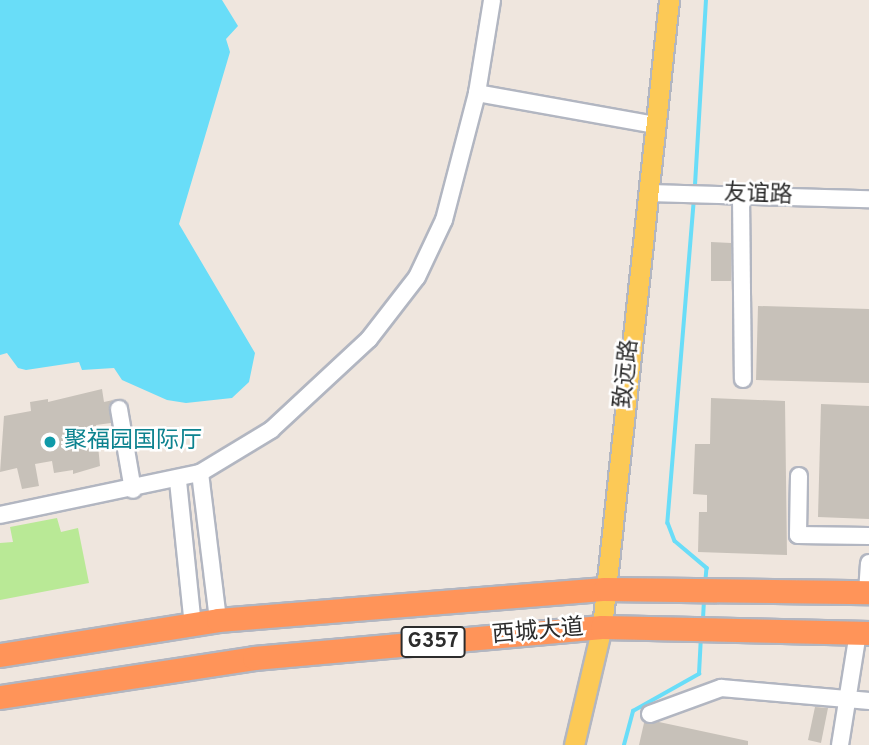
<!DOCTYPE html>
<meta charset="utf-8">
<style>
body{margin:0}
#map{position:relative;width:869px;height:745px;overflow:hidden;background:#efe6de;font-family:Overpass,"Noto Sans SC",sans-serif}
div>[style]{position:absolute}
.green>*{inset:0;background:#b9e996}
.water>*{inset:0;background:#69ddf8}
.stream>*{height:3.5px;margin:-1.75px;padding:0 1.75px;transform-origin:1.75px;border-radius:1.75px;background:#69ddf8}
.building>*{inset:0;background:#c7c1b9}
.roads{filter:drop-shadow(2px 0 #b2b6c1) drop-shadow(-2px 0 #b2b6c1) drop-shadow(0 2px #b2b6c1) drop-shadow(0 -2px #b2b6c1)}
.minor>*{height:16px;margin:-8px;padding:0 8px;transform-origin:8px;border-radius:8px;background:#fff}
.major>*{height:19px;margin:-9.5px;padding:0 9.5px;transform-origin:9.5px;border-radius:9.5px;background:#fcc956}
.highway>*{height:23px;margin:-11.5px;padding:0 11.5px;transform-origin:11.5px;border-radius:11.5px;background:#ff9459}
.dots>*{width:19px;height:19px;translate:-50% -50%;box-sizing:border-box;border:4px solid #fff;border-radius:50%}
span{translate:-50% -50%;white-space:nowrap;text-align:center;line-height:1.15;-webkit-text-stroke:5px #fff;paint-order:stroke}
.shield-label span{padding:2px 5px;background:#fff;border:2px solid;border-radius:5px;-webkit-text-stroke-width:0}
.shield-label{font-size:21px;color:#2c2c2c;font-weight:700}
.street-label{font-size:23px;color:#2c2c2c}
.culture-label{font-size:23px;color:#0d838f}
.left{translate:0 -50%;text-align:left}
</style>
<div id="map">
<div class="green">
<i style="clip-path:polygon(57px 518px,61px 532px,78px 528px,89px 583px,0 600px,0 543px,13px 542px,10px 527px)"></i>
</div>
<div class="water">
<i style="clip-path:polygon(0 0,222px 0,238px 26px,226px 39px,230px 52px,179px 224px,255px 353px,249px 382px,232px 398px,186px 403px,167px 400px,122px 380px,114px 368px,82px 370px,79px 362px,26px 370px,18px 368px,7px 353px,0 355px)"></i>
</div>
<div class="stream">
<i style="left:695px;top:185px;width:185px;rotate:-86.6deg"></i>
<i style="left:694px;top:204px;width:320px;rotate:94.7deg"></i>
<i style="left:668px;top:523px;width:19px;rotate:69deg"></i>
<i style="left:675px;top:541px;width:42px;rotate:40.2deg"></i>
<i style="left:707px;top:568px;width:12px;rotate:95deg"></i>
<i style="left:703px;top:619px;width:18px;rotate:-87deg"></i>
<i style="left:624px;top:745px;width:35px;rotate:-75deg"></i>
<i style="left:633px;top:711px;width:76px;rotate:-29.3deg"></i>
<i style="left:699px;top:674px;width:34px;rotate:-87deg"></i>
</div>
<div class="building">
<i style="clip-path:polygon(711px 242px,731px 243px,731px 281px,711px 281px)"></i>
<i style="clip-path:polygon(758px 306px,869px 309px,869px 383px,756px 380px)"></i>
<i style="clip-path:polygon(102px 389px,104px 402px,113px 400px,109px 406px,111px 423px,96px 425px,100px 466px,73px 474px,73px 470px,54px 473px,52px 461px,35px 464px,39px 486px,22px 489px,17px 468px,0 472px,4px 416px,31px 411px,30px 402px,48px 399px,48px 402px)"></i>
<i style="clip-path:polygon(711px 398px,785px 401px,787px 555px,698px 552px,699px 512px,707px 512px,707px 495px,693px 494px,695px 444px,710px 444px)"></i>
<i style="clip-path:polygon(821px 404px,869px 406px,869px 519px,818px 517px)"></i>
<i style="clip-path:polygon(815px 707px,828px 708px,821px 743px,808px 740px)"></i>
<i style="clip-path:polygon(659px 722px,748px 741px,748px 745px,639px 745px,644px 723px)"></i>
</div>
<div class="roads">
<div class="minor">
<i style="left:477px;top:93px;width:181px;rotate:10.2deg"></i>
<i style="left:648px;top:193px;width:221px;rotate:1.6deg"></i>
<i style="left:741px;top:196px;width:183px;rotate:89.4deg"></i>
<i style="left:119px;top:409px;width:82px;rotate:80.2deg"></i>
<i style="left:200px;top:473px;width:148px;rotate:83deg"></i>
<i style="left:799px;top:476px;width:59px;rotate:91deg"></i>
<i style="left:798px;top:535px;width:71px;rotate:0.8deg"></i>
<i style="left:178px;top:481px;width:145px;rotate:84.1deg"></i>
<i style="left:0;top:515px;width:204px;rotate:-11.9deg"></i>
<i style="left:200px;top:473px;width:83px;rotate:-31.2deg"></i>
<i style="left:271px;top:430px;width:134px;rotate:-42.9deg"></i>
<i style="left:369px;top:339px;width:78px;rotate:-52.3deg"></i>
<i style="left:417px;top:277px;width:63px;rotate:-64.7deg"></i>
<i style="left:444px;top:220px;width:131px;rotate:-75.4deg"></i>
<i style="left:477px;top:93px;width:94px;rotate:-80.8deg"></i>
<i style="left:867px;top:592px;width:29px;rotate:-86deg"></i>
<i style="left:650px;top:714px;width:76px;rotate:-20.1deg"></i>
<i style="left:721px;top:688px;width:149px;rotate:5deg"></i>
<i style="left:840px;top:745px;width:113px;rotate:-80.9deg"></i>
</div>
<div class="major">
<i style="left:574px;top:745px;width:121px;rotate:-76.7deg"></i>
<i style="left:602px;top:627px;width:631px;rotate:-83.9deg"></i>
</div>
<div class="highway">
<i style="left:0;top:655px;width:221px;rotate:-9.1deg"></i>
<i style="left:218px;top:620px;width:388px;rotate:-4.6deg"></i>
<i style="left:605px;top:589px;width:264px;rotate:0.7deg"></i>
<i style="left:0;top:697px;width:257px;rotate:-8.7deg"></i>
<i style="left:254px;top:658px;width:349px;rotate:-5.1deg"></i>
<i style="left:602px;top:627px;width:267px;rotate:1.3deg"></i>
</div>
</div>
<div class="dots">
<i style="left:50px;top:442px;background:#0f9aa8"></i>
</div>
<div class="shield-label">
<span style="left:433px;top:642px">G357</span>
</div>
<div class="street-label">
<span style="left:758px;top:196px;rotate:2deg">友谊路</span>
<span style="left:628px;top:374px;rotate:-84deg">致远路</span>
<span style="left:538px;top:633px;rotate:-5deg">西城大道</span>
</div>
<div class="culture-label">
<span class="left" style="left:64px;top:442px">聚福园国际厅</span>
</div>
</div>
